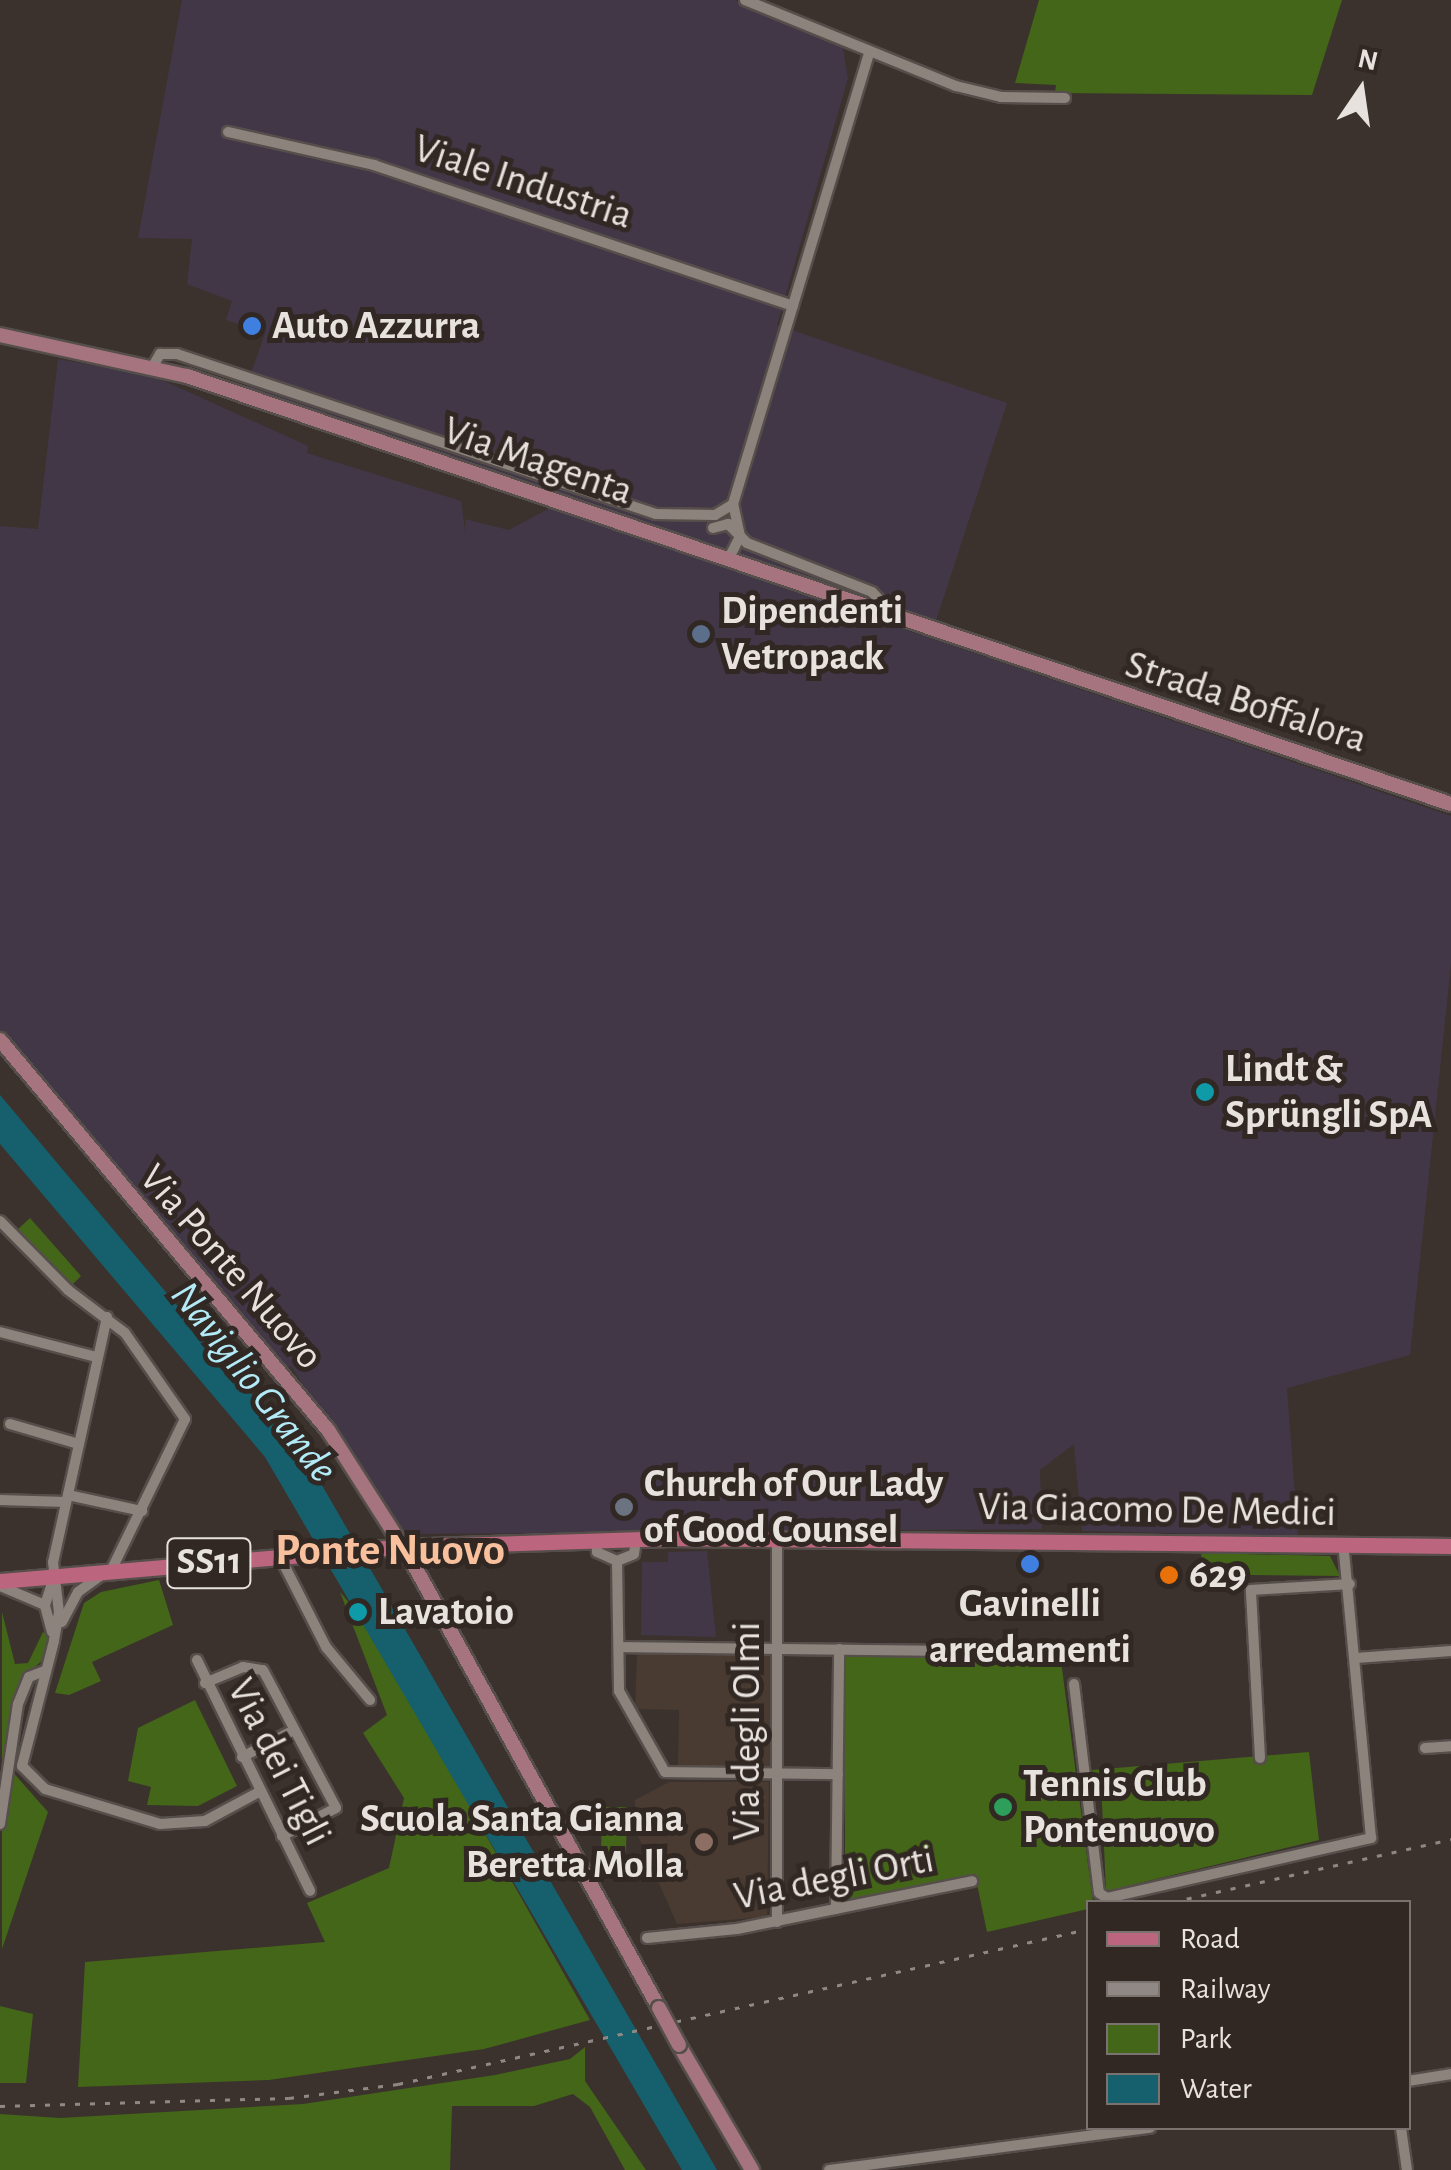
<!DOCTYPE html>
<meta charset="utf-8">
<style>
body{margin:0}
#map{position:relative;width:1451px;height:2170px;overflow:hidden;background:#3b322d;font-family:"Alegreya Sans",sans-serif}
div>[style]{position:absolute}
.built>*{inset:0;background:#493b31}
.industrial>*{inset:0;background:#423747}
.green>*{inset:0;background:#436618}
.water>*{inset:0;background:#15606c}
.roads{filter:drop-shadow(2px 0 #554e4a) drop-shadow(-2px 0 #554e4a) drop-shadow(0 2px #554e4a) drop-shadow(0 -2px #554e4a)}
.street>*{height:10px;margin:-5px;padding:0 5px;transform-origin:5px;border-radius:5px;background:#8d837d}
.secondary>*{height:14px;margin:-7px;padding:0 7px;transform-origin:7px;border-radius:7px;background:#a5747e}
.primary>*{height:15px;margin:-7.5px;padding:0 7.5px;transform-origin:7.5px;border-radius:7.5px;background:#bc657e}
.rail>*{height:2.5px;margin-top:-1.25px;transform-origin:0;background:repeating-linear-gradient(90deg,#908884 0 5px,transparent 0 15px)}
.bridges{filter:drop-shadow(2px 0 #554e4a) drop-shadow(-2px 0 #554e4a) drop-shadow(0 2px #554e4a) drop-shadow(0 -2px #554e4a)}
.secondary-bridge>*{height:14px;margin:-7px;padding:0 7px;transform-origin:7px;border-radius:7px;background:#a5747e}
.dots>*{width:28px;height:28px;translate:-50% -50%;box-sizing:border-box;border:5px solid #312823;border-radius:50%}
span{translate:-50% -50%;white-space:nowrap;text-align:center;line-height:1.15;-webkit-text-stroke:10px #312823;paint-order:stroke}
.shield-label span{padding:2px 8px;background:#312823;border:2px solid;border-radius:8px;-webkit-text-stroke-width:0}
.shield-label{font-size:38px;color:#e8e2df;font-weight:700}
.street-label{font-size:40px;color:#e8e2df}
.poi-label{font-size:40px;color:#e8e2df;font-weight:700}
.left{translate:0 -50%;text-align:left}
.right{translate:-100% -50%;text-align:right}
.water-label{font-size:42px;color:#b2ebf7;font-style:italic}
.quarter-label{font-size:45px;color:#f8c09d;font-weight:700}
.legend{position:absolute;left:1086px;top:1900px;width:325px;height:230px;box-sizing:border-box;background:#312823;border:2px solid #7a726e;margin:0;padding:12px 18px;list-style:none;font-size:30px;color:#e8e2df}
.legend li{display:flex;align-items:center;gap:20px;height:50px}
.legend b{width:50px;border:2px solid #7a726e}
.north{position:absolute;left:1311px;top:40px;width:100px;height:100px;-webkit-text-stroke:8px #312823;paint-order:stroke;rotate:13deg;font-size:28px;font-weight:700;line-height:40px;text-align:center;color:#e8e2df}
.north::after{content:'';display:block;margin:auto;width:35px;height:45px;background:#e8e2df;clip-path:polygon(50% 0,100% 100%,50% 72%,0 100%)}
</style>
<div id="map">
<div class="built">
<i style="clip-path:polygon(637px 1652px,770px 1652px,770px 1766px,678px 1766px,679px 1710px,635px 1709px)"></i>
<i style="clip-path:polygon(669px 1782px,769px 1782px,767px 1917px,677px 1924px,635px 1829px,635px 1800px)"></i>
</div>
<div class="industrial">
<i style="clip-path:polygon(182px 0,735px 0,843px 48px,848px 78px,777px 325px,1007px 403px,935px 624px,246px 388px,265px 333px,226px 320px,232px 301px,187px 284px,192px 239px,138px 238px)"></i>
<i style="clip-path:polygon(58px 359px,153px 376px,308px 446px,307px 453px,461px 501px,466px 538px,465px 519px,509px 530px,550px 508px,1451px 816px,1451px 964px,1410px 1355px,1287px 1388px,1298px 1536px,1082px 1531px,1074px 1444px,1040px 1470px,1042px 1529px,402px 1534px,291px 1366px,286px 1370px,0 1034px,0 526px,38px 529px)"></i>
<i style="clip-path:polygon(707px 1551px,716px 1637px,641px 1635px,642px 1562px,668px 1562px,668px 1552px)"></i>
</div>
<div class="green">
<i style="clip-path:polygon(1039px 0,1342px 0,1312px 95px,1055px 93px,1056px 85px,1015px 83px)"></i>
<i style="clip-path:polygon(30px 1218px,81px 1276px,72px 1285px,16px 1231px)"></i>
<i style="clip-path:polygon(1201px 1553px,1330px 1556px,1340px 1576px,1249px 1575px,1245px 1584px,1244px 1563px,1202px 1563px)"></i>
<i style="clip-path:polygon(159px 1580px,173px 1625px,92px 1662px,101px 1681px,69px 1695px,55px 1693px,84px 1603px,101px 1592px)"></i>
<i style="clip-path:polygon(340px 1592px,367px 1624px,590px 2020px,484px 2049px,269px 2080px,78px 2087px,85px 1962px,325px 1942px,307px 1903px,389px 1868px,404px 1798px,363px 1733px,387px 1715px)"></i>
<i style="clip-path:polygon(2px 1612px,15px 1664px,28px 1663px,43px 1632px,48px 1635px,45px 1658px,28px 1673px,10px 1769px,48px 1812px,2px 1949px)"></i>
<i style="clip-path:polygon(845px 1656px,1052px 1656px,1061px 1661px,1093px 1902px,1088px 1909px,987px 1932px,975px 1874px,845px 1900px)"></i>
<i style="clip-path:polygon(195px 1700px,237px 1786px,198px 1806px,147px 1805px,151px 1787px,128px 1781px,138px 1728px)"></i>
<i style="clip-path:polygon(1309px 1752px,1319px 1840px,1106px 1891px,1101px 1781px,1094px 1782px,1092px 1770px)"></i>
<i style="clip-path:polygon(602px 1807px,627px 1807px,626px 1853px,601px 1853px)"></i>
<i style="clip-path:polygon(0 2006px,33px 2014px,26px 2083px,0 2083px)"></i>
<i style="clip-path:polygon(585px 2047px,585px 2081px,646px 2170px,625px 2170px,590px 2107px,573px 2094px,534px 2106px,452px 2106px,450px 2170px,0 2170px,0 2114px,60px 2118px,303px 2104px,495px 2075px,570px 2059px)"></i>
</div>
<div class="water">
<i style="clip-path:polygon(0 1095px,308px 1461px,717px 2170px,682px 2170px,265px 1457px,0 1144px)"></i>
</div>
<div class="roads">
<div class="street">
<i style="left:745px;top:0;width:228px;rotate:22.2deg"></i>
<i style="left:956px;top:86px;width:46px;rotate:13.7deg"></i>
<i style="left:1001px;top:97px;width:64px;rotate:0.9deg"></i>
<i style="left:228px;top:132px;width:150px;rotate:12.7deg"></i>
<i style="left:374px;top:165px;width:442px;rotate:18.6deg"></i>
<i style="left:153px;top:366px;width:14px;rotate:-60deg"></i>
<i style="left:160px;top:354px;width:17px"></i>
<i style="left:177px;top:354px;width:505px;rotate:18.47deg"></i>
<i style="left:656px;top:514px;width:59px;rotate:1deg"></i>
<i style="left:715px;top:515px;width:21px;rotate:-31deg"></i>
<i style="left:713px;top:528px;width:16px;rotate:-15deg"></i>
<i style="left:728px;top:524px;width:27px;rotate:45deg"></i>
<i style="left:747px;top:543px;width:134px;rotate:21.4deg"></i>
<i style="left:872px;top:592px;width:30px;rotate:46deg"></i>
<i style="left:728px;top:560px;width:27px;rotate:-63deg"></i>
<i style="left:740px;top:536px;width:33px;rotate:-102deg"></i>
<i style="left:733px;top:504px;width:471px;rotate:-73.2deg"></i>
<i style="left:0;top:1221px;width:97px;rotate:45.4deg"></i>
<i style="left:68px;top:1290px;width:71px;rotate:37deg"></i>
<i style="left:125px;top:1333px;width:105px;rotate:55.1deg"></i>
<i style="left:185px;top:1419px;width:169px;rotate:116deg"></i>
<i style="left:107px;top:1317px;width:251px;rotate:102.4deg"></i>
<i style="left:53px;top:1562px;width:50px;rotate:83.2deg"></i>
<i style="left:59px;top:1612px;width:29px;rotate:100deg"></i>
<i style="left:54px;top:1641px;width:129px;rotate:104.4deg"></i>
<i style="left:22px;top:1766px;width:33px;rotate:45deg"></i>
<i style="left:45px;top:1789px;width:120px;rotate:16.9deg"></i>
<i style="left:160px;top:1824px;width:45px;rotate:-3.8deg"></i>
<i style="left:205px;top:1821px;width:61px;rotate:-28.2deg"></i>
<i style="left:0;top:1332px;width:99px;rotate:14.6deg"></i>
<i style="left:10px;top:1424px;width:72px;rotate:16.2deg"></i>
<i style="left:68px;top:1495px;width:76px;rotate:12.2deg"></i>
<i style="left:0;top:1500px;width:66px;rotate:1.7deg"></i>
<i style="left:596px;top:1540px;width:12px;rotate:85deg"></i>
<i style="left:597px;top:1552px;width:22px;rotate:24deg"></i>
<i style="left:617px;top:1561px;width:18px;rotate:-22deg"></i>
<i style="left:634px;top:1554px;width:14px;rotate:-82deg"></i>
<i style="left:280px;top:1557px;width:101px;rotate:62.9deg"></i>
<i style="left:326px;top:1647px;width:69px;rotate:50.3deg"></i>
<i style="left:617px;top:1561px;width:130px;rotate:89.1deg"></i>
<i style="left:619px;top:1691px;width:93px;rotate:60.4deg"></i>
<i style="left:665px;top:1772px;width:173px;rotate:0.7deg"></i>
<i style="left:0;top:1586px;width:49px;rotate:22.9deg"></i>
<i style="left:62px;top:1622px;width:34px;rotate:-62deg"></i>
<i style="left:78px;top:1592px;width:29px;rotate:-36deg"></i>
<i style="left:52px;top:1632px;width:28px;rotate:-105deg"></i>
<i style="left:45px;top:1605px;width:29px;rotate:-72deg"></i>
<i style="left:619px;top:1647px;width:327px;rotate:0.7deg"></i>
<i style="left:1356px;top:1658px;width:95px;rotate:-4.2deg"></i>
<i style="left:197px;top:1660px;width:257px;rotate:63.9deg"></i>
<i style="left:205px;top:1683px;width:41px;rotate:-22.8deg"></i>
<i style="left:243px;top:1667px;width:20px;rotate:9deg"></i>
<i style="left:263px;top:1670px;width:156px;rotate:62.1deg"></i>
<i style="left:336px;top:1808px;width:61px;rotate:152.6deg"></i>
<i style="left:1074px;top:1684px;width:210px;rotate:83.2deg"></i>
<i style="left:1099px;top:1893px;width:9px;rotate:32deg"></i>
<i style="left:1107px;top:1898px;width:271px;rotate:-12.8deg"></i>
<i style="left:1371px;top:1838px;width:295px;rotate:-95.4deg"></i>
<i style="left:1425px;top:1748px;width:26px;rotate:-4deg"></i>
<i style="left:242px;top:1757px;width:59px;rotate:-27.4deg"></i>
<i style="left:1260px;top:1758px;width:168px;rotate:-93.1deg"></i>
<i style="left:1251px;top:1590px;width:99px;rotate:-3.5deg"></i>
<i style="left:0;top:1824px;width:121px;rotate:-81.5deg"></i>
<i style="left:18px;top:1704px;width:29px;rotate:-68deg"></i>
<i style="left:29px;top:1677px;width:17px;rotate:-21deg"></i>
<i style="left:836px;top:1909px;width:260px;rotate:-89.3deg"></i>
<i style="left:777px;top:1922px;width:383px;rotate:-90deg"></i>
<i style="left:647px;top:1938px;width:90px;rotate:-5.7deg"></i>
<i style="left:737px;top:1929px;width:240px;rotate:-11.5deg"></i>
<i style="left:1408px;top:2081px;width:44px;rotate:-9.2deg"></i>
<i style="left:1401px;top:2128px;width:42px;rotate:81.9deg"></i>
<i style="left:829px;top:2170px;width:324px;rotate:-7.5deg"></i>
</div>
<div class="secondary">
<i style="left:0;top:335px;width:191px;rotate:12.4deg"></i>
<i style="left:187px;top:376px;width:1334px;rotate:18.71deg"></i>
<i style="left:0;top:1040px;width:510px;rotate:49.94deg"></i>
<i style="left:328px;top:1430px;width:152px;rotate:57.4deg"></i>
<i style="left:410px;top:1558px;width:514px;rotate:61.04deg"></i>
<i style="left:679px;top:2045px;width:145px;rotate:59.7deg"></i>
</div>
<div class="primary">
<i style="left:0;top:1581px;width:399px;rotate:-4.9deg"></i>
<i style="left:398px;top:1547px;width:267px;rotate:-1.9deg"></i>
<i style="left:665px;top:1538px;width:786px;rotate:0.58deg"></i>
</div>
</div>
<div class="rail">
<i style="left:1172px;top:1902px;width:286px;rotate:-12.7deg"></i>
<i style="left:0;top:2106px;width:289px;rotate:-1.6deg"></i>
<i style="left:289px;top:2098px;width:110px;rotate:-7.3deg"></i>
<i style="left:398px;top:2084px;width:707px;rotate:-12.66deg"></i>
</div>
<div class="bridges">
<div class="secondary-bridge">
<i style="left:659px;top:2008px;width:42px;rotate:61.6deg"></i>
</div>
</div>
<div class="dots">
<i style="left:252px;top:326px;background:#3f7fe0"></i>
<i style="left:701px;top:634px;background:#5c6f8a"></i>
<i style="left:1205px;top:1092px;background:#0f9aa8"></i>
<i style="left:624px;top:1507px;background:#6b7280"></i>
<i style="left:1030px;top:1564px;background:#3f7fe0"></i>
<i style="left:1169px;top:1575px;background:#e8710a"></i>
<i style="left:358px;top:1612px;background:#0f9aa8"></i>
<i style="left:1003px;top:1807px;background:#2e9e5b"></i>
<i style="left:704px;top:1842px;background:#8d6e63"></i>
</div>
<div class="shield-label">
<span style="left:209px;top:1563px">SS11</span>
</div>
<div class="street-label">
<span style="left:523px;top:182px;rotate:18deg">Viale Industria</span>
<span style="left:538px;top:461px;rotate:19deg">Via Magenta</span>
<span style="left:1246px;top:702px;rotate:18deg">Strada Boffalora</span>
<span style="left:231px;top:1267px;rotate:49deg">Via Ponte Nuovo</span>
<span style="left:1157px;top:1510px;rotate:1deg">Via Giacomo De Medici</span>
<span style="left:747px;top:1731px;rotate:-90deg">Via degli Olmi</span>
<span style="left:279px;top:1762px;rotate:63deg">Via dei Tigli</span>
<span style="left:834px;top:1878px;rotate:-11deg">Via degli Orti</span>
</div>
<div class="poi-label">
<span class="left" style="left:272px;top:326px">Auto Azzurra</span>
<span class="left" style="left:721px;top:634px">Dipendenti<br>Vetropack</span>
<span class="left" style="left:1225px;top:1092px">Lindt &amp;<br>Sprüngli SpA</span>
<span class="left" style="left:644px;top:1507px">Church of Our Lady<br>of Good Counsel</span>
<span class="left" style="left:1189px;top:1575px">629</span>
<span style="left:1030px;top:1627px">Gavinelli<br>arredamenti</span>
<span class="left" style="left:378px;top:1612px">Lavatoio</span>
<span class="left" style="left:1023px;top:1807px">Tennis Club<br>Pontenuovo</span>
<span class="right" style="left:684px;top:1842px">Scuola Santa Gianna<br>Beretta Molla</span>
</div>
<div class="water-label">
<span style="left:254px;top:1382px;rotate:52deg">Naviglio Grande</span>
</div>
<div class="quarter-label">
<span style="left:390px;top:1551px">Ponte Nuovo</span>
</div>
<ul class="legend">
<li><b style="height:12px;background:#bc657e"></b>Road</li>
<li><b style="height:12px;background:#908884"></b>Railway</li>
<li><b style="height:28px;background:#436618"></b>Park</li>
<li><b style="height:28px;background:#15606c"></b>Water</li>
</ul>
<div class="north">N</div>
</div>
